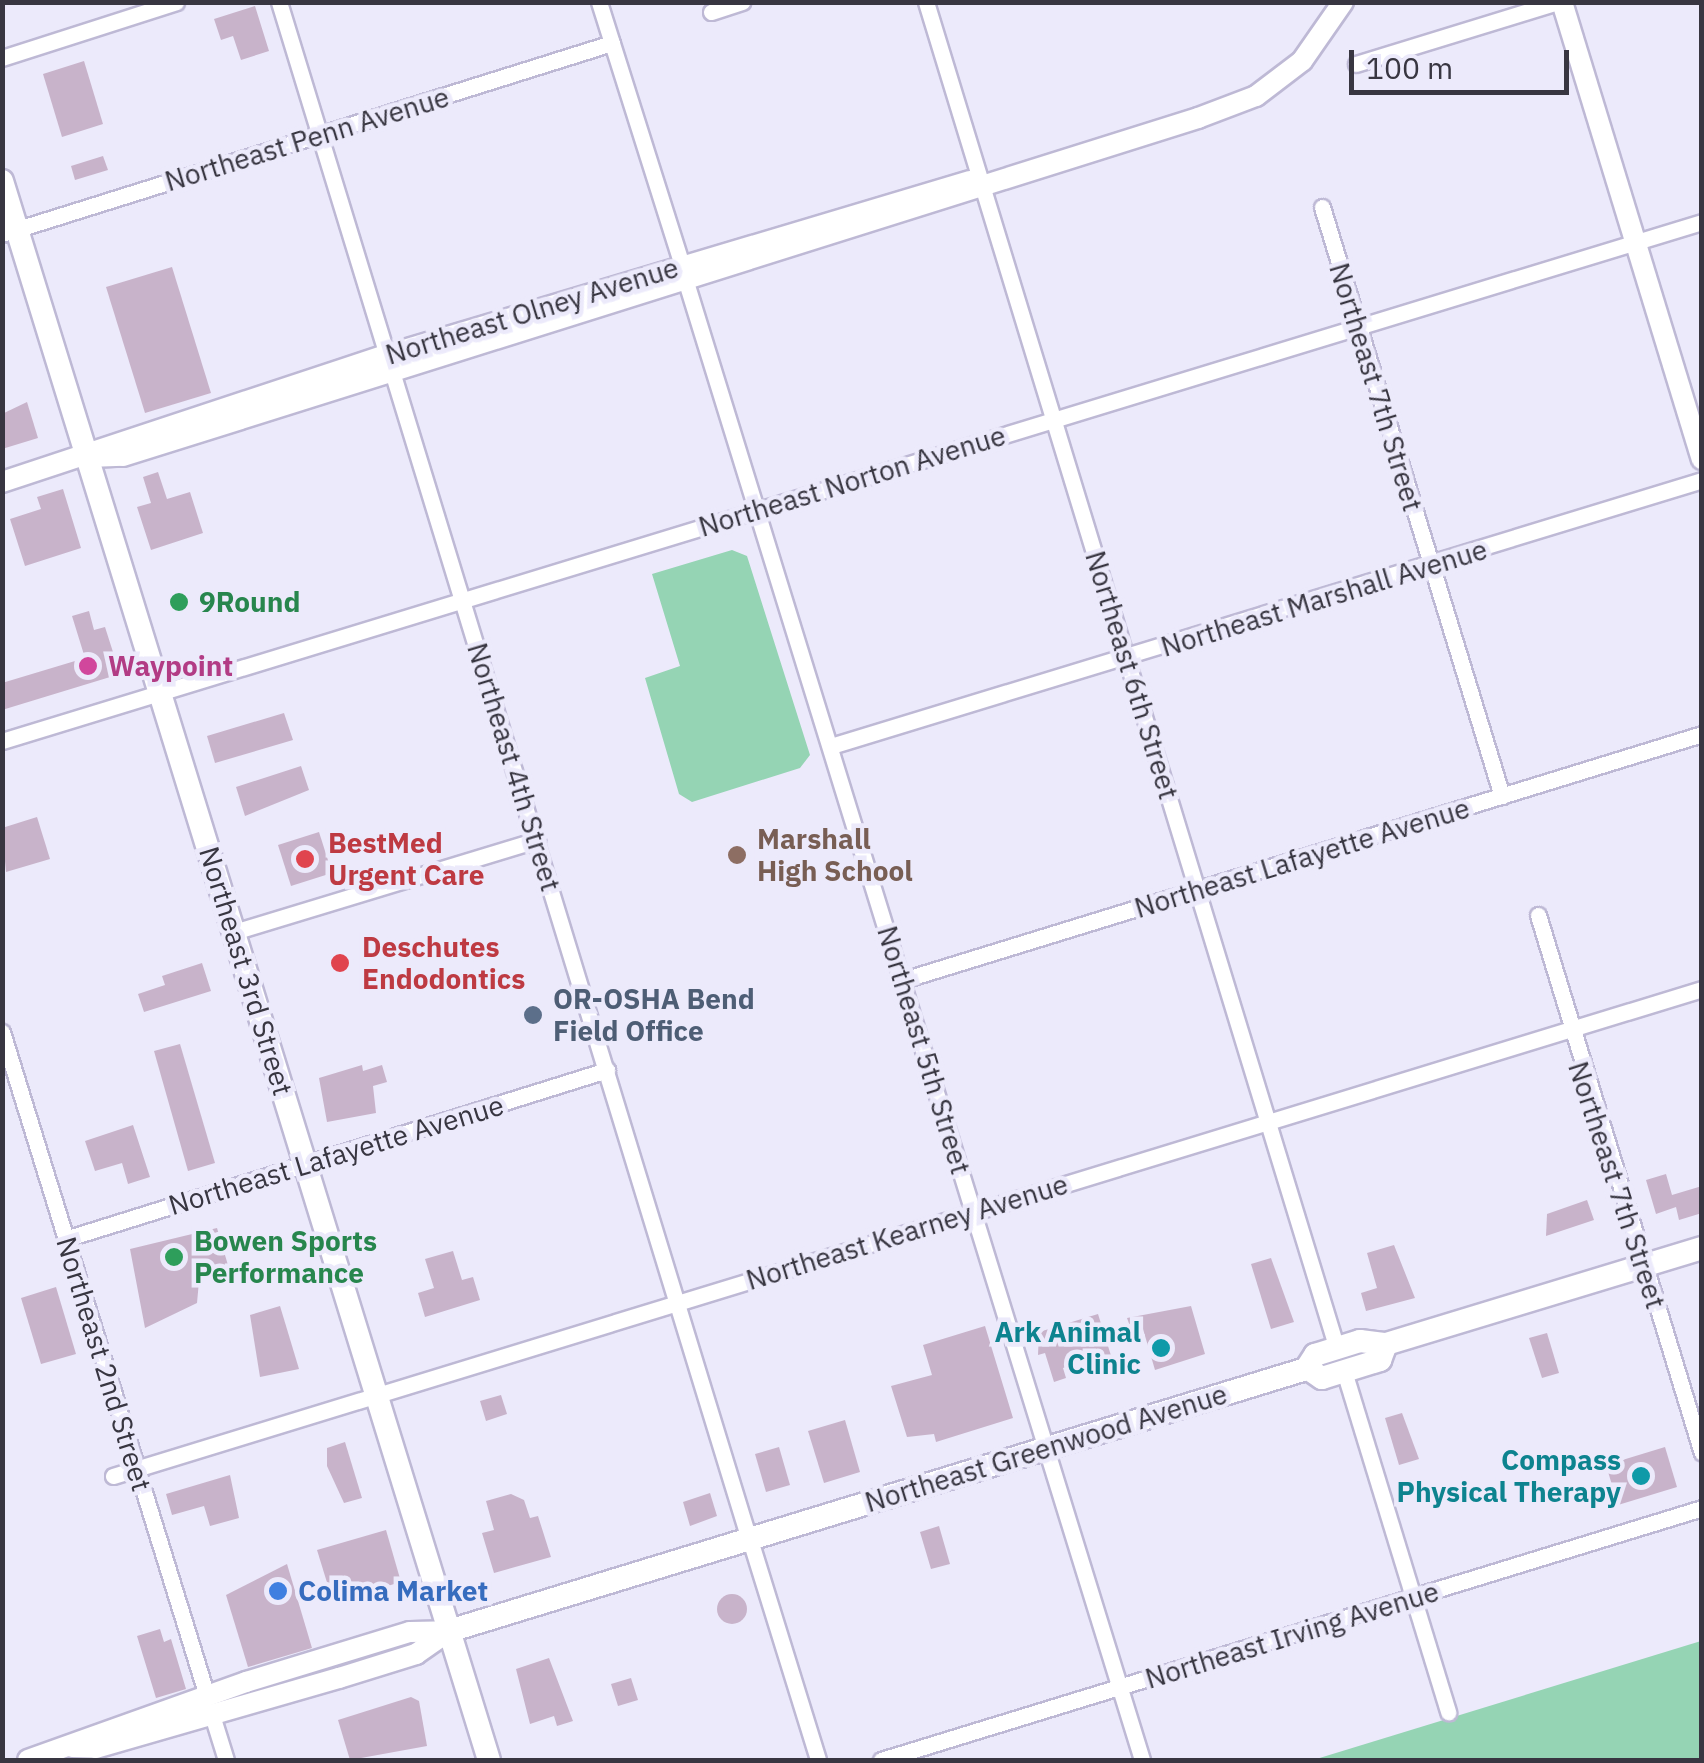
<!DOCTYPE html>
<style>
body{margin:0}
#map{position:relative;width:1704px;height:1763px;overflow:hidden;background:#eceafb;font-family:"IBM Plex Sans",sans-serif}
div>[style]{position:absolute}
.green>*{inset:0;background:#95d4b4}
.building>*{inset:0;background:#c8b3ca}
.round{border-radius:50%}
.roads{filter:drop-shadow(2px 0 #beb9d5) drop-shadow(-2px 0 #beb9d5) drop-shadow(0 2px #beb9d5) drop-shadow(0 -2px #beb9d5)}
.minor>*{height:15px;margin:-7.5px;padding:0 7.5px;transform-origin:7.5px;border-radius:7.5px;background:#fff}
.secondary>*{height:20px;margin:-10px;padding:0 10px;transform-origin:10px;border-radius:10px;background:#fff}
.primary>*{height:22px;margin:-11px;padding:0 11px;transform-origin:11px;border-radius:11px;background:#fff}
.dots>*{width:28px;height:28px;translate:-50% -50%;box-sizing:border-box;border:5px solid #eceafb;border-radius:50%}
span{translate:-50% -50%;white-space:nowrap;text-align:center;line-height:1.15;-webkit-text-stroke:9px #eceafb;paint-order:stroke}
.street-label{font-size:28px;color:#383641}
.leisure-label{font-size:28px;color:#27864d;font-weight:700}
.left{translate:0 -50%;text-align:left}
.hotel-label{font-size:28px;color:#b23c85;font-weight:700}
.education-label{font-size:28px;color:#785e54;font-weight:700}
.health-label{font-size:28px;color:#be3a42;font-weight:700}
.service-label{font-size:28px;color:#4e5e75;font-weight:700}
.culture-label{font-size:28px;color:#0d838f;font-weight:700}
.right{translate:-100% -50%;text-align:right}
.shop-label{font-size:28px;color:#366cbe;font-weight:700}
.frame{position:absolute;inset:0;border:5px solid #383641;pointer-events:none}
.scale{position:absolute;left:1349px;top:50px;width:220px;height:45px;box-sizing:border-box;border:5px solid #383641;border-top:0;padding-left:12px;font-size:30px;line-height:35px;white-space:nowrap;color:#383641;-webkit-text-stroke:8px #eceafb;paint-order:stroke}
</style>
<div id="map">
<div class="green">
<i style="clip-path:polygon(732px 550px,747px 556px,810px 755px,800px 768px,692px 802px,679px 794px,645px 678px,680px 666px,652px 574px)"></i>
<i style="clip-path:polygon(1701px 1641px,1701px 1760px,1313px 1760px)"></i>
</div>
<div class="building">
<i style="clip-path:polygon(255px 6px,269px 51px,241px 60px,233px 36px,221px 40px,214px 19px)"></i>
<i style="clip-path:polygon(84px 61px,103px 124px,62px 137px,43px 74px)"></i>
<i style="clip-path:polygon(103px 156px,108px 170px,75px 180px,71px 166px)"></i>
<i style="clip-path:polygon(172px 267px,211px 393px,145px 413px,106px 287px)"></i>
<i style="clip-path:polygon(27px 402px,38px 438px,2px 449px,2px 414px)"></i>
<i style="clip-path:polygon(158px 472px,167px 499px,190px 492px,203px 533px,151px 550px,137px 507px,151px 503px,143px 477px)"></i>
<i style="clip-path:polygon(63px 489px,81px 548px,25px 566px,10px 519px,41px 509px,37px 497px)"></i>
<i style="clip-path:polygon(89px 611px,94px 630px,105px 627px,120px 674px,2px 710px,2px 683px,85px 658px,72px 616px)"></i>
<i style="clip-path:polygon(284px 713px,293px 740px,215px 763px,207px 736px)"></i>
<i style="clip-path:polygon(301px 766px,309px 790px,245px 816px,236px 787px)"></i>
<i style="clip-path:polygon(37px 817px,50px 859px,6px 872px,2px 828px)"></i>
<i style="clip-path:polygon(319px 832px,332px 873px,291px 886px,278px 845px)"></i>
<i style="clip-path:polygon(202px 963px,211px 991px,144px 1012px,138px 994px,165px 985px,162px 976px)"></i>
<i style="clip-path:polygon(180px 1044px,215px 1163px,188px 1171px,154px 1051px)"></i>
<i style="clip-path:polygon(362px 1065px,363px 1071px,382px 1065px,387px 1082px,373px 1086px,376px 1113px,327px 1122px,319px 1078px)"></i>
<i style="clip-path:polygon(133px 1125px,150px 1177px,128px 1184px,122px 1163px,95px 1171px,85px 1141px)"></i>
<i style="clip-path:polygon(1666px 1174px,1672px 1195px,1702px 1186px,1702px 1213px,1679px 1220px,1676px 1207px,1656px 1214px,1646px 1180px)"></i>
<i style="clip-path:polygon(1587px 1200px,1594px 1220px,1546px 1236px,1547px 1214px)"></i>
<i style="clip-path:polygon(217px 1228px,230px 1272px,199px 1281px,197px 1303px,145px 1328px,130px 1249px)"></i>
<i style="clip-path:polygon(1394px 1245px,1415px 1298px,1366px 1311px,1361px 1293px,1377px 1288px,1367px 1253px)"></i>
<i style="clip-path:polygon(453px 1251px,462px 1280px,473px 1277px,480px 1300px,425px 1317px,418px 1293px,434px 1288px,425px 1259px)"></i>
<i style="clip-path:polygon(1271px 1258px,1294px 1322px,1271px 1329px,1251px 1264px)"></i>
<i style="clip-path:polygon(56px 1287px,76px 1354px,41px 1364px,21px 1298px)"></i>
<i style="clip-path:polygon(280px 1306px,299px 1369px,260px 1377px,250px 1315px)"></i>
<i style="clip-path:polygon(1191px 1306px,1205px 1354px,1155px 1370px,1143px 1329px,1132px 1332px,1127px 1318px)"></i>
<i style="clip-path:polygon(1098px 1314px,1113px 1362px,1099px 1366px,1097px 1357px,1063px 1368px,1066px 1378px,1054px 1382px,1045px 1353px,1038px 1355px,1039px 1332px)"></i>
<i style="clip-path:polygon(985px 1326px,1013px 1418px,936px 1442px,934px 1434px,907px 1437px,891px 1386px,932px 1375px,923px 1345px)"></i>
<i style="clip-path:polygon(1547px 1333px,1559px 1373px,1542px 1378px,1529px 1338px)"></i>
<i style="clip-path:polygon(501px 1395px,507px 1414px,486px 1421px,480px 1401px)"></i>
<i style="clip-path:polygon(1402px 1413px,1419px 1459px,1399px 1465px,1385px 1418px)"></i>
<i style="clip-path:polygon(845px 1420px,860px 1472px,824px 1483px,808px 1431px)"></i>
<i style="clip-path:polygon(345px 1442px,362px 1498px,344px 1503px,327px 1466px,327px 1448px)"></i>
<i style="clip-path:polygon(779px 1447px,790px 1485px,766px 1492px,755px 1454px)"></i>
<i style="clip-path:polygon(1665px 1447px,1677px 1487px,1618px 1505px,1606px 1465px)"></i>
<i style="clip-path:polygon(230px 1475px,239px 1518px,210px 1526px,204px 1506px,172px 1515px,166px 1494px)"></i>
<i style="clip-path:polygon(710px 1493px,717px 1516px,690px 1526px,683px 1502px)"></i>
<i style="clip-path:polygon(511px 1494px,524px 1500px,530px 1518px,538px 1516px,551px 1557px,494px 1573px,482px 1533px,494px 1530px,486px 1501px)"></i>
<i style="clip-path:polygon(939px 1526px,950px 1564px,931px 1569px,920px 1532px)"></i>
<i style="clip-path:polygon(386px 1530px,401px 1582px,333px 1602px,317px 1550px)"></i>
<i style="clip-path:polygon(287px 1564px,312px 1648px,248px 1667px,226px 1595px)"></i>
<i class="round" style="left:717px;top:1594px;width:30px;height:30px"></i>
<i style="clip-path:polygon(160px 1629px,164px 1642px,171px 1639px,186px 1689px,156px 1698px,137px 1636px)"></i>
<i style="clip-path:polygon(549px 1658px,573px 1721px,557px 1726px,554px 1716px,530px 1724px,516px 1669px)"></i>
<i style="clip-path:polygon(631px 1678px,638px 1700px,618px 1706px,611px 1684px)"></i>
<i style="clip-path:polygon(411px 1697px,419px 1701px,427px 1746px,350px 1760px,338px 1720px)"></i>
</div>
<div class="roads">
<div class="minor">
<i style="left:279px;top:2px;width:1601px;rotate:73deg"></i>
<i style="left:599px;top:2px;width:276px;rotate:72.5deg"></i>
<i style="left:926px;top:2px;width:1408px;rotate:73.03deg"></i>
<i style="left:711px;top:12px;width:33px;rotate:-18deg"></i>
<i style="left:2px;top:58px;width:183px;rotate:-17.8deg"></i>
<i style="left:1356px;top:64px;width:211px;rotate:-17.1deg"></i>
<i style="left:1322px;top:207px;width:616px;rotate:73.01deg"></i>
<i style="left:2px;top:234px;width:639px;rotate:-17.39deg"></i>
<i style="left:686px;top:282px;width:1547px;rotate:72.85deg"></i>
<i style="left:2px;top:741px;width:1777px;rotate:-16.98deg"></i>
<i style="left:831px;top:746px;width:911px;rotate:-16.98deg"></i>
<i style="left:1538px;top:915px;width:562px;rotate:73.05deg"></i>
<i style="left:234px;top:932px;width:317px;rotate:-16.9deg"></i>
<i style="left:903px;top:980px;width:836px;rotate:-17.11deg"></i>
<i style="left:2px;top:1032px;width:695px;rotate:72.84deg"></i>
<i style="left:65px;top:1239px;width:568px;rotate:-17.32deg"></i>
<i style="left:1344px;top:1371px;width:357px;rotate:73deg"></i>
<i style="left:113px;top:1476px;width:1662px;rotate:-17.04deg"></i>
<i style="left:751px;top:1543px;width:227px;rotate:72.8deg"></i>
<i style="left:212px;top:1715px;width:47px;rotate:72.7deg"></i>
<i style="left:881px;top:1760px;width:859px;rotate:-17.06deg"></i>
</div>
<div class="secondary">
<i style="left:1562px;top:2px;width:478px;rotate:73deg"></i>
<i style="left:87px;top:457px;width:36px;rotate:-2deg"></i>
<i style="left:123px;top:456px;width:1127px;rotate:-17.45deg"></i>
<i style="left:1198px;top:118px;width:62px;rotate:-20.8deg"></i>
<i style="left:1256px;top:96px;width:58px;rotate:-37.3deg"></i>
<i style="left:1302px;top:61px;width:72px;rotate:-55.2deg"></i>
<i style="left:2px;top:482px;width:405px;rotate:-18.3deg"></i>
<i style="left:387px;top:355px;width:608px;rotate:-16.62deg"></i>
<i style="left:72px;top:1747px;width:24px;rotate:2deg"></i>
<i style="left:96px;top:1748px;width:253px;rotate:-16.1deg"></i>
<i style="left:339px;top:1678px;width:81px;rotate:-17.3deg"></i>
<i style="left:416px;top:1654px;width:38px;rotate:-35deg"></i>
<i style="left:28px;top:1760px;width:232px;rotate:-19.7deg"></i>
<i style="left:246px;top:1682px;width:171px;rotate:-17deg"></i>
<i style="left:410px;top:1632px;width:39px;rotate:-1deg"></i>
</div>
<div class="primary">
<i style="left:2px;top:181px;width:1652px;rotate:72.86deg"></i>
<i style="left:1307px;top:1368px;width:18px;rotate:34deg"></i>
<i style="left:1322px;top:1378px;width:61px;rotate:-17.2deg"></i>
<i style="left:1380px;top:1360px;width:17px;rotate:-69deg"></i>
<i style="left:449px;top:1631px;width:896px;rotate:-17deg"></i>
<i style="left:1306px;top:1369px;width:17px;rotate:-57deg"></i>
<i style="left:1315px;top:1355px;width:47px;rotate:-17.3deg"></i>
<i style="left:1360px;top:1341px;width:26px;rotate:7deg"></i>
<i style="left:1386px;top:1344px;width:330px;rotate:-16.9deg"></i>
</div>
</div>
<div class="dots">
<i style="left:179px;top:602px;background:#2e9e5b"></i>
<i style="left:88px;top:666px;background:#d1479c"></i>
<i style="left:737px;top:855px;background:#8d6e63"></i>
<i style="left:305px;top:859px;background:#e0444e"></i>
<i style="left:340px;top:963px;background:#e0444e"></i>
<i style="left:533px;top:1015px;background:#5c6f8a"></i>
<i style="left:174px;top:1257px;background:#2e9e5b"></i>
<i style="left:1161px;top:1348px;background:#0f9aa8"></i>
<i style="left:1641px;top:1476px;background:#0f9aa8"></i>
<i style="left:278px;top:1591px;background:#3f7fe0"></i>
</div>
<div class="street-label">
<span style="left:307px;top:139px;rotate:-17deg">Northeast Penn Avenue</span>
<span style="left:532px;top:311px;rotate:-17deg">Northeast Olney Avenue</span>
<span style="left:1376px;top:387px;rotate:73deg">Northeast 7th Street</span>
<span style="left:852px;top:481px;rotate:-17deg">Northeast Norton Avenue</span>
<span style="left:1324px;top:598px;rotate:-17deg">Northeast Marshall Avenue</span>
<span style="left:1132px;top:675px;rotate:73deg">Northeast 6th Street</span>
<span style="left:514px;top:767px;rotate:73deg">Northeast 4th Street</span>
<span style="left:1302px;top:858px;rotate:-17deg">Northeast Lafayette Avenue</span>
<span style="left:246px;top:971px;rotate:73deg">Northeast 3rd Street</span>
<span style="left:924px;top:1050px;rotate:73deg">Northeast 5th Street</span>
<span style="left:336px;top:1155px;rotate:-17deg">Northeast Lafayette Avenue</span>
<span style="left:1617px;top:1185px;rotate:72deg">Northeast 7th Street</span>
<span style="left:907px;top:1232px;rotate:-17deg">Northeast Kearney Avenue</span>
<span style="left:104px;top:1364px;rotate:73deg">Northeast 2nd Street</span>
<span style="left:1046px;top:1448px;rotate:-17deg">Northeast Greenwood Avenue</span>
<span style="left:1292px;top:1635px;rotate:-17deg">Northeast Irving Avenue</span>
</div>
<div class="leisure-label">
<span class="left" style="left:199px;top:602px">9Round</span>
<span class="left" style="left:194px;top:1257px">Bowen Sports<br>Performance</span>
</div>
<div class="hotel-label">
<span class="left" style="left:108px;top:666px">Waypoint</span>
</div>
<div class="education-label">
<span class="left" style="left:757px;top:855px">Marshall<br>High School</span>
</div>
<div class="health-label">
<span class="left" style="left:328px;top:859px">BestMed<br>Urgent Care</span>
<span class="left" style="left:362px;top:963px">Deschutes<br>Endodontics</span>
</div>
<div class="service-label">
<span class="left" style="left:553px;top:1015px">OR-OSHA Bend<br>Field Office</span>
</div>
<div class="culture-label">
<span class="right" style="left:1141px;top:1348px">Ark Animal<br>Clinic</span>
<span class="right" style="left:1621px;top:1476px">Compass<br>Physical Therapy</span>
</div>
<div class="shop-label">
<span class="left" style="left:298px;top:1591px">Colima Market</span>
</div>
<div class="frame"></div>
<div class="scale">100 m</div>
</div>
